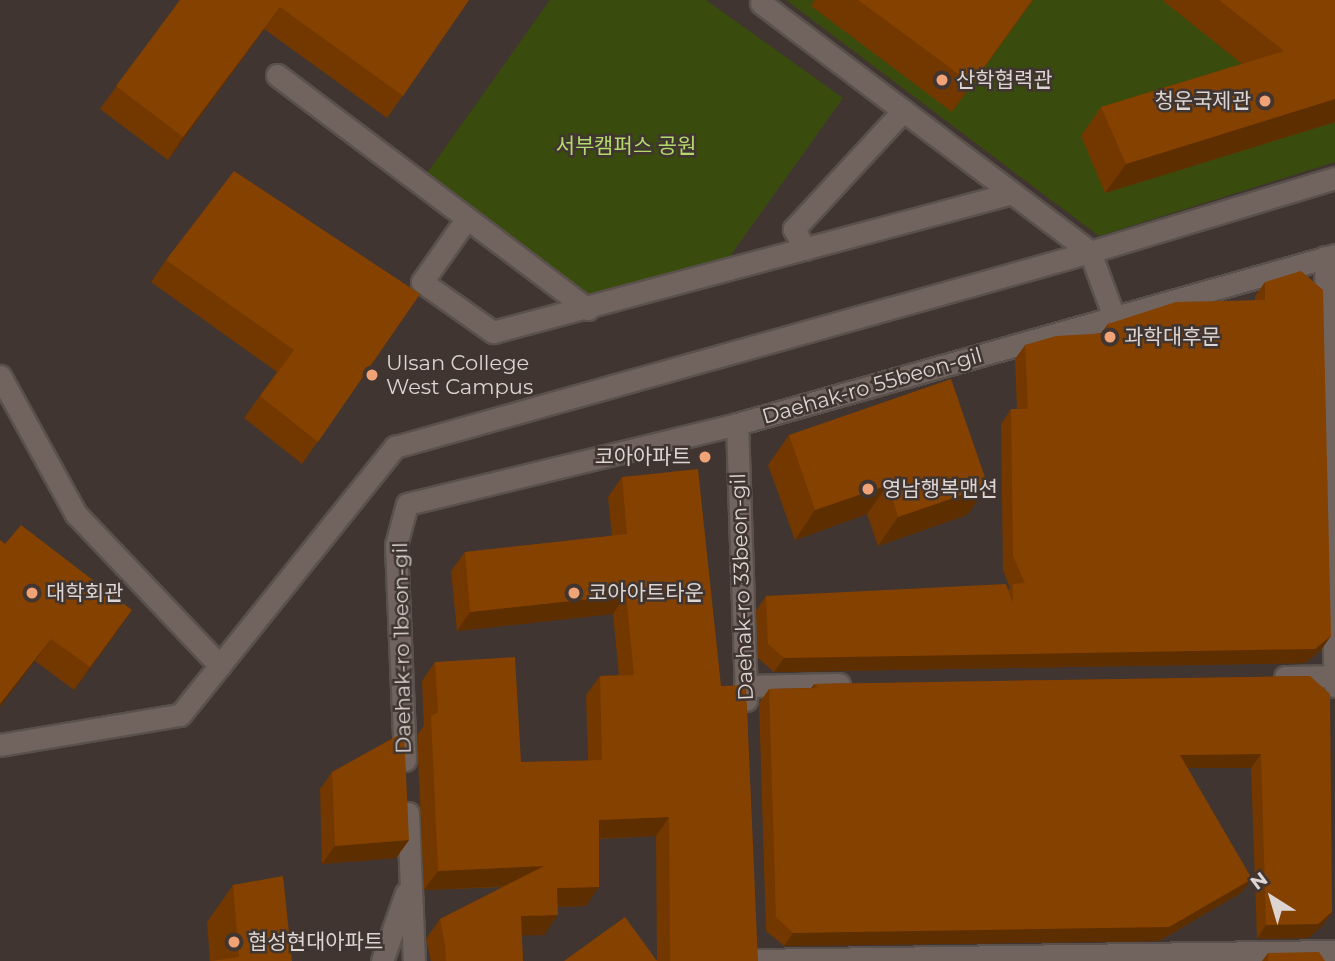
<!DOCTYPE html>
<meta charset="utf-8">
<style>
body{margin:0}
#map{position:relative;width:1335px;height:961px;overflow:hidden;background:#403530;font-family:Montserrat,"Noto Sans KR",sans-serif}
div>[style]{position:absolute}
.green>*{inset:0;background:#394c0d}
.roads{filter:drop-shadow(2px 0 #5a514c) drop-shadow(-2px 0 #5a514c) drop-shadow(0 2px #5a514c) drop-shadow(0 -2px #5a514c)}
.minor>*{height:21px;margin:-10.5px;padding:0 10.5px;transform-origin:10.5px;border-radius:10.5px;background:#71645e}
.wall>*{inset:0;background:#723800}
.shaded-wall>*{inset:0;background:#5d2e00}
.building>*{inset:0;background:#854100}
.dots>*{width:19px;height:19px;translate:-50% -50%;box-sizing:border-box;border:4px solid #403530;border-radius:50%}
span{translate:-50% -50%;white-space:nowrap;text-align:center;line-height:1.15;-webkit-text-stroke:5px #403530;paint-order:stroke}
.poi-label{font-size:21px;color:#dcd5d2}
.left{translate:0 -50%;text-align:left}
.right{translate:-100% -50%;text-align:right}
.park-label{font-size:21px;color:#b4da6b}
.street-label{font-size:21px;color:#dcd5d2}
.north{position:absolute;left:1237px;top:863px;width:70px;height:70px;-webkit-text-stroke:5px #403530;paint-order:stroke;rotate:323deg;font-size:19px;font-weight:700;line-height:28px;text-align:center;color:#dcd5d2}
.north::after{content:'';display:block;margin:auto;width:24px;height:32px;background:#dcd5d2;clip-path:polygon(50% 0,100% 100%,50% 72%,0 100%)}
</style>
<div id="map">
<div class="green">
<i style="clip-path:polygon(550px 0,706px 0,843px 98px,718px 273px,588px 309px,420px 183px)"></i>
<i style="clip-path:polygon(786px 0,1335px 0,1335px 162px,1099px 236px)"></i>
</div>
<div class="roads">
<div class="minor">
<i style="left:761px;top:3px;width:413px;rotate:37.1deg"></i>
<i style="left:1090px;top:252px;width:69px;rotate:69.7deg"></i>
<i style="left:277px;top:75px;width:389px;rotate:37deg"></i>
<i style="left:467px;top:218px;width:78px;rotate:125.1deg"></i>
<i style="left:422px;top:282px;width:87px;rotate:35.2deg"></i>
<i style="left:493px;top:332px;width:537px;rotate:-14.99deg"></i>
<i style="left:805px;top:249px;width:23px;rotate:-119deg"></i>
<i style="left:794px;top:229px;width:161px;rotate:-47.3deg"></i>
<i style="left:1325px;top:257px;width:429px;rotate:88.7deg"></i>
<i style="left:0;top:376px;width:158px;rotate:61.2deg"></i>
<i style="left:76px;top:514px;width:209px;rotate:46.5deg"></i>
<i style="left:737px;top:424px;width:276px;rotate:88.1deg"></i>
<i style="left:1285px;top:677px;width:50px;rotate:-1.1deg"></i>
<i style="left:745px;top:686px;width:94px;rotate:-1.2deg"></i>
<i style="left:0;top:745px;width:182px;rotate:-9.5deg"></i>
<i style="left:180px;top:715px;width:344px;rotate:-51.3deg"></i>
<i style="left:395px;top:447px;width:722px;rotate:-15.67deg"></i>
<i style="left:1090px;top:252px;width:256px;rotate:-16.8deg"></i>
<i style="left:405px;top:760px;width:215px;rotate:-92.4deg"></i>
<i style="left:396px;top:545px;width:42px;rotate:-75deg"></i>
<i style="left:407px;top:504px;width:340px;rotate:-13.6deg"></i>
<i style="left:737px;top:424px;width:621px;rotate:-15.78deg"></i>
<i style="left:408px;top:813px;width:148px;rotate:87.7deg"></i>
<i style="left:754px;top:960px;width:581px;rotate:-0.89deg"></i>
<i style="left:382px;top:961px;width:72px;rotate:-70.6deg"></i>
</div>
</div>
<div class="wall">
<i style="clip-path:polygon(180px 0,469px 0,387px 118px,264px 29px,168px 160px,100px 109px)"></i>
<i style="clip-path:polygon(815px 0,1033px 0,952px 112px,811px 6px)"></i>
<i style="clip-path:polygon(1162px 0,1335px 0,1335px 122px,1105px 193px,1081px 136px,1101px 107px,1242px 64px)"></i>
<i style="clip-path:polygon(166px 260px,420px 294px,302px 464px,244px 418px,277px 372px,151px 282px)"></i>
<i style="clip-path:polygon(1265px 282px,1321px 650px,1305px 663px,774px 672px,758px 658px,756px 611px,766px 596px,1008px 590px,1010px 588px,1003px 570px,1001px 424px,1011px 409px,1017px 409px,1015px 359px,1025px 345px,1101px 333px,1108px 324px,1255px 300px,1255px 296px)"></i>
<i style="clip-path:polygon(789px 435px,967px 515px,878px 546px,867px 514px,795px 540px,768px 465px)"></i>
<i style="clip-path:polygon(622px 477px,721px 686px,758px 961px,564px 961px,657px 960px,656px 836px,599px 839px,586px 906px,558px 907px,544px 935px,521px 935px,523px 961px,431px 961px,426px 939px,440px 919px,504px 887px,424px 890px,417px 735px,424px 726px,422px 681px,435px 662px,521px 762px,588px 761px,586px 695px,600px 676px,619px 675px,613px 614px,457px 631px,451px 571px,465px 552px,612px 536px,608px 497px)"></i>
<i style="clip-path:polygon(0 540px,116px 633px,74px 690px,35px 661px)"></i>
<i style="clip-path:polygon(1310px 676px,1332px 912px,1322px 926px,1308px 938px,1257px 939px,1251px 768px,1188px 768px,1242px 892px,1159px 941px,784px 946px,766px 931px,759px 703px,769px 689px,811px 688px,814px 684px)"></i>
<i style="clip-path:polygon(332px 772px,409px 840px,396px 858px,322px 864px,320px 789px)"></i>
<i style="clip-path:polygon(233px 885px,292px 961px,210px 961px,207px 922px)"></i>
<i style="clip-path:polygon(1268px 953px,1325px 961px,1262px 961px)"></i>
</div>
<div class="shaded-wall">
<i style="clip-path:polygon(280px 7px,264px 29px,168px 160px,183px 137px)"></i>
<i style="clip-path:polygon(1335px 99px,1335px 122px,1105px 193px,1126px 164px)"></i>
<i style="clip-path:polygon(888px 485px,867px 514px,795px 540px,815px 510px)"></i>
<i style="clip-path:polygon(988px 486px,967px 515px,878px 546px,898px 517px)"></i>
<i style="clip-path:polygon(626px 595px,613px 614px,457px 631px,470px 612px)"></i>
<i style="clip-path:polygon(132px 610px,116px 633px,74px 690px,90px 667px)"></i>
<i style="clip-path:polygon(1331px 636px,1321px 650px,1305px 663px,774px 672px,784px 658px)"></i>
<i style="clip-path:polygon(51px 639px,35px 661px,0 707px,0 704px)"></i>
<i style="clip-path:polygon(1261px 754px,1251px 768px,1170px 768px,1180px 755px)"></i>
<i style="clip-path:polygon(669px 817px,656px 836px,585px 839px,599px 820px)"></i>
<i style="clip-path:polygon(409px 840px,396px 858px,322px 864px,335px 846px)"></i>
<i style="clip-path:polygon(544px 866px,530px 885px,424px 890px,438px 871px)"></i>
<i style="clip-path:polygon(1252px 879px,1242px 892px,1159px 941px,784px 946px,793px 933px)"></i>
<i style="clip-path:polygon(599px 887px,586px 906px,544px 907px,557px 888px)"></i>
<i style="clip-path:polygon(1332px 912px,1322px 926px,1308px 938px,1257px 939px,1266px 925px)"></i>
<i style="clip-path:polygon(558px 915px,544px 935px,507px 936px,521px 916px)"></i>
</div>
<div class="building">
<i style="clip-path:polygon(180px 0,469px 0,403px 96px,280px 7px,183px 137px,116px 86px)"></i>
<i style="clip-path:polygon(858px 0,1032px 0,972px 84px)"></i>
<i style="clip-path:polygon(1219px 0,1335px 0,1335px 99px,1126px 164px,1101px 107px,1284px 51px)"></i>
<i style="clip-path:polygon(234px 171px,420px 294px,318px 442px,260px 396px,294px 350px,166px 260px)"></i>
<i style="clip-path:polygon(1301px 271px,1323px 290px,1331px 636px,1315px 649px,784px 658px,768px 644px,766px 596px,1006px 584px,1013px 604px,1013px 584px,1025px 583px,1013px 556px,1011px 409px,1028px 409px,1025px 345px,1056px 336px,1108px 333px,1108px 324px,1176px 302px,1265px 300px,1265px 282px)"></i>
<i style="clip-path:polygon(951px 379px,988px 486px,898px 517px,888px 485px,815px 510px,789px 435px)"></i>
<i style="clip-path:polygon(698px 469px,721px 686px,746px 685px,758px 961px,670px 961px,669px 817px,599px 820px,599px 887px,557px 888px,558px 915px,521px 916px,523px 961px,446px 961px,445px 945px,440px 919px,544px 866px,438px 871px,431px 716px,438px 712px,435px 662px,515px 657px,521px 762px,602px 760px,600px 676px,634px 675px,626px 595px,470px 612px,465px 552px,627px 534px,622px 477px)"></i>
<i style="clip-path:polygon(21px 525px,132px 610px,90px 667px,51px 639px,0 704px,0 540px,5px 544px)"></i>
<i style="clip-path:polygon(1310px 676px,1330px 694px,1332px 912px,1318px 924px,1266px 925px,1261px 754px,1180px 755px,1252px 879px,1169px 927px,793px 933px,776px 917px,769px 689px,818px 688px,814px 684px)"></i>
<i style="clip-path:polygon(404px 732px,409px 840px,335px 846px,332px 772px)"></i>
<i style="clip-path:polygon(283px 876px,292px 961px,211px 961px,239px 957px,233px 885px)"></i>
<i style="clip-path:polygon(625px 917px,657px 961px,564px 961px)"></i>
<i style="clip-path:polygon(1319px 952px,1325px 961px,1268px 961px,1268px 953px)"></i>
</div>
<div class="dots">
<i style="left:942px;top:80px;background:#efa377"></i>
<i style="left:1265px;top:101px;background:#efa377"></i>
<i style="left:1110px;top:337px;background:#efa377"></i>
<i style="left:372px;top:375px;background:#efa377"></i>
<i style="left:705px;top:457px;background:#efa377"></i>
<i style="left:868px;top:489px;background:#efa377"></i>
<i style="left:32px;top:593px;background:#efa377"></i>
<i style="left:574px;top:593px;background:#efa377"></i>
<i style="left:234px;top:942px;background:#efa377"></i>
</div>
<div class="poi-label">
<span class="left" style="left:956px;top:80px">산학협력관</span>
<span class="right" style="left:1251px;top:101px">청운국제관</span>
<span class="left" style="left:1124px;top:337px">과학대후문</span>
<span class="left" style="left:386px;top:375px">Ulsan College<br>West Campus</span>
<span class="right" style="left:691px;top:457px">코아아파트</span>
<span class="left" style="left:882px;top:489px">영남행복맨션</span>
<span class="left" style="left:46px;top:593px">대학회관</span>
<span class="left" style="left:588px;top:593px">코아아트타운</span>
<span class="left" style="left:248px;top:942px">협성현대아파트</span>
</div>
<div class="park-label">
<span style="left:626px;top:146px">서부캠퍼스 공원</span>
</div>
<div class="street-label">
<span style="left:872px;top:386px;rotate:-16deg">Daehak-ro 55beon-gil</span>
<span style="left:742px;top:587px;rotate:-92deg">Daehak-ro 33beon-gil</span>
<span style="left:402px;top:648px;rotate:-91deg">Daehak-ro 1beon-gil</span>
</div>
<div class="north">N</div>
</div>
